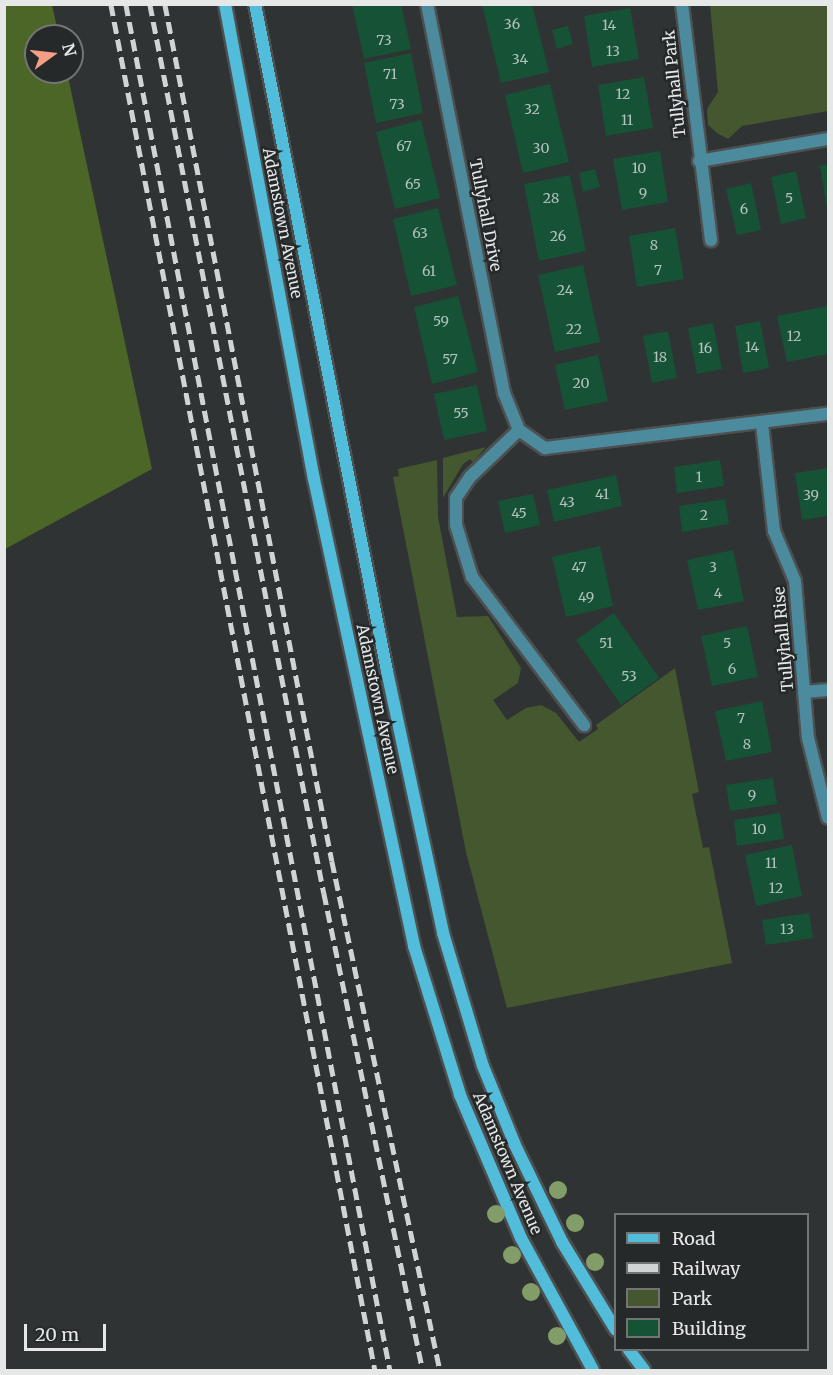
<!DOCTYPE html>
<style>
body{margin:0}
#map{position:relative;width:833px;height:1375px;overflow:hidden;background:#303333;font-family:Merriweather,serif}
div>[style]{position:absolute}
.green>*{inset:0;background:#44572e}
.forest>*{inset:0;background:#4b6626}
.building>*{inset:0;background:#165236}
.roads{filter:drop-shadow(2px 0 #4d5050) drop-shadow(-2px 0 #4d5050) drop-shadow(0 2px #4d5050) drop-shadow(0 -2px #4d5050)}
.street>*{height:12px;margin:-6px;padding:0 6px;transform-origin:6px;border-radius:6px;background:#4c8b9e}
.secondary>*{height:12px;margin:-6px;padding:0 6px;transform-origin:6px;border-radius:6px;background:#51bddb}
.rail>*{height:4.5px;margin-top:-2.25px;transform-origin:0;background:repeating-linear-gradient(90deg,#d1d4d4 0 12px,transparent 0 18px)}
.trees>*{width:18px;height:18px;margin:-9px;border-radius:50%;background:#839d69}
span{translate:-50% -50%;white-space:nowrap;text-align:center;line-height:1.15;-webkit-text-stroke:5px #262929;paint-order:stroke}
.number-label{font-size:14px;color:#b2c2bc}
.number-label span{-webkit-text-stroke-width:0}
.street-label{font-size:16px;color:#e6e8e8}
.frame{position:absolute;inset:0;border:6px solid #e6e8e8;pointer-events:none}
.legend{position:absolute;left:614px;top:1213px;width:195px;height:138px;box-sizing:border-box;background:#262929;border:2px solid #737575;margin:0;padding:8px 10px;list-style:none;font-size:18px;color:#e6e8e8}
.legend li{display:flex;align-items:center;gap:12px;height:30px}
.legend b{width:30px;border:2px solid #737575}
.north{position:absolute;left:24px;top:24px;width:60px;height:60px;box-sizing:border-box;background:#262929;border:2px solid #737575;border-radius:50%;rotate:75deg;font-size:16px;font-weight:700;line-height:24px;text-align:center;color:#e6e8e8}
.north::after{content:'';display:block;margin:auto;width:21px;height:27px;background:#f39f84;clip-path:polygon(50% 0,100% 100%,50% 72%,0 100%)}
.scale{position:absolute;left:24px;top:1324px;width:82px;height:27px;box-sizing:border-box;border:3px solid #e6e8e8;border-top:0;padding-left:8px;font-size:18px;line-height:21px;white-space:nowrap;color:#e6e8e8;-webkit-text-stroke:4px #262929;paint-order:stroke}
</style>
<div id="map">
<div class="green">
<i style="clip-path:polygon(710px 5px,828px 5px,828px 111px,742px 126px,728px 139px,717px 133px,708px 125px,707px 109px,718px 92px)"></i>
<i style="clip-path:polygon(486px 447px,473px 462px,470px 459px,463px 464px,443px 498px,443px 458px)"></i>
<i style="clip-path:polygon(437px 460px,438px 517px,457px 617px,488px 616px,521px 668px,518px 683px,493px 700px,507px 720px,526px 708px,541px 705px,556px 713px,579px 742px,598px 729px,596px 725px,675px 668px,699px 792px,692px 794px,703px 848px,709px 847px,732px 963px,507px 1008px,466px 852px,393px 477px,399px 476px,398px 469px)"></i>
</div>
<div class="forest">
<i style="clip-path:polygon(5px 4px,52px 5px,59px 36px,36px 36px,36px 72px,67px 72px,152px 469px,5px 549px)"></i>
</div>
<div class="building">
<i style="clip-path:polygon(352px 4px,401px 4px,411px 49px,364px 59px)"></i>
<i style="clip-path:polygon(482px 4px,532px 4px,549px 72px,501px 83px)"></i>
<i style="clip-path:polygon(630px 8px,639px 59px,592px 67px,584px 16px)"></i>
<i style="clip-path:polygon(568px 26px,573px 44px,557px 49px,552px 30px)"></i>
<i style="clip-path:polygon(411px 53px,423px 113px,376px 123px,364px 63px)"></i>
<i style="clip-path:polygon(644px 77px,653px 128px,606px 136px,598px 85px)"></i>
<i style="clip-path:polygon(550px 84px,569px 162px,523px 173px,505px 95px)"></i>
<i style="clip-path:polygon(421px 120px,440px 198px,395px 209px,376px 132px)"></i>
<i style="clip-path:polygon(660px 151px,668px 202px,622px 210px,613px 159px)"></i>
<i style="clip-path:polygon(828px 164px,828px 207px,827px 207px,820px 166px)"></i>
<i style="clip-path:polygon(595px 169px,600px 187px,583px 192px,579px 173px)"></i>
<i style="clip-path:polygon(796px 171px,806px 218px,781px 224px,771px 177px)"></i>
<i style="clip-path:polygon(570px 175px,586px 251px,539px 261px,524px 184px)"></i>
<i style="clip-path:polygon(751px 183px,761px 230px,737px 235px,726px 189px)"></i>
<i style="clip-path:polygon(438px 208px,457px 285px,411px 296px,393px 219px)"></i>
<i style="clip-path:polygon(675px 228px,684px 279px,637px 287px,629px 236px)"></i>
<i style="clip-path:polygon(583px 265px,600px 342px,555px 352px,538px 275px)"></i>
<i style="clip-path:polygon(458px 296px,478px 372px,432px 384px,414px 307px)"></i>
<i style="clip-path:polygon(828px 306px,828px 354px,787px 362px,777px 316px)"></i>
<i style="clip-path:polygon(760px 321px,769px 368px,743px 373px,735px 326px)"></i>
<i style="clip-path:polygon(713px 323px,722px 369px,697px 374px,688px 328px)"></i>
<i style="clip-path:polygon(668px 331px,677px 378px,652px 383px,643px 336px)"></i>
<i style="clip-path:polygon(598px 355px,608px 401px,565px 410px,555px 365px)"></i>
<i style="clip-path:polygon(477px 385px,487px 431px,444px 440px,434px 394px)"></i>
<i style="clip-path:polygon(720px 460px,724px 486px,677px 493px,674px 467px)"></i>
<i style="clip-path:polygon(828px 468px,828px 516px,802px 520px,795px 473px)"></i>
<i style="clip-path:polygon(616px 475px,622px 506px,554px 522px,547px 490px)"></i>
<i style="clip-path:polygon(533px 494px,540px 525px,505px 533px,498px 501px)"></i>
<i style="clip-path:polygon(725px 499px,729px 524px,682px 532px,679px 506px)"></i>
<i style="clip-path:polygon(600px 546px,613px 606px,566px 617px,552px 557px)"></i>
<i style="clip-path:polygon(733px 550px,744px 601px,698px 610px,687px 560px)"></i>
<i style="clip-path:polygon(614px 613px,659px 678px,621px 705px,576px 640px)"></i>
<i style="clip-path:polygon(747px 626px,758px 677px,712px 686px,701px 636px)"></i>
<i style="clip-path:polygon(762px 701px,772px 752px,726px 761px,715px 711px)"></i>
<i style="clip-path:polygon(773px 778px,777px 804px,730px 811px,726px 785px)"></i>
<i style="clip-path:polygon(780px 813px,784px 839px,737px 846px,734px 820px)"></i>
<i style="clip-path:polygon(792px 845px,802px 896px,756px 906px,745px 855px)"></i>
<i style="clip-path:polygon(809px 913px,813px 938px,766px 945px,762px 920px)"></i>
</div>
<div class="roads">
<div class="street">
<i style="left:427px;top:4px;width:397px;rotate:78.8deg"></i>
<i style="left:504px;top:393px;width:40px;rotate:68deg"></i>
<i style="left:519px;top:430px;width:32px;rotate:35deg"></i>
<i style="left:545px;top:448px;width:285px;rotate:-6.9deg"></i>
<i style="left:682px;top:4px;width:238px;rotate:83deg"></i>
<i style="left:699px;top:161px;width:131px;rotate:-9.7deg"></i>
<i style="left:762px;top:424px;width:108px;rotate:83.6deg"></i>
<i style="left:774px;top:531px;width:54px;rotate:67.2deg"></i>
<i style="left:795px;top:581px;width:158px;rotate:85.3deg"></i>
<i style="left:808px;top:738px;width:82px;rotate:76deg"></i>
<i style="left:519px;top:430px;width:68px;rotate:136.2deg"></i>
<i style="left:470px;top:477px;width:25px;rotate:124deg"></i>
<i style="left:456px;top:498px;width:27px;rotate:90deg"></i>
<i style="left:456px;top:525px;width:54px;rotate:72.9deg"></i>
<i style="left:472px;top:577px;width:186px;rotate:52.9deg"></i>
<i style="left:804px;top:692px;width:24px;rotate:-5deg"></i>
</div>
<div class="secondary">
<i style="left:225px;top:4px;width:483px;rotate:79.4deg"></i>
<i style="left:314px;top:479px;width:478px;rotate:77.9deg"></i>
<i style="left:414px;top:946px;width:156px;rotate:72.8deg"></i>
<i style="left:460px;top:1095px;width:155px;rotate:66.9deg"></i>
<i style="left:521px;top:1238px;width:150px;rotate:61.4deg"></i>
<i style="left:255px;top:4px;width:680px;rotate:78.81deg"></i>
<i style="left:387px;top:671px;width:268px;rotate:77.9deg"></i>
<i style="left:443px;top:933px;width:139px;rotate:73.3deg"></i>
<i style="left:483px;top:1066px;width:85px;rotate:67.9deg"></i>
<i style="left:515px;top:1145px;width:108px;rotate:64.1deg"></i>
<i style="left:562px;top:1242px;width:103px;rotate:58.5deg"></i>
<i style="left:629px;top:1350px;width:25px;rotate:53deg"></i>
</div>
</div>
<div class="rail">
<i style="left:111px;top:4px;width:1391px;rotate:79.06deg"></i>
<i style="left:126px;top:4px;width:1391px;rotate:79.06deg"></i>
<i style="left:150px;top:4px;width:906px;rotate:78.93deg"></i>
<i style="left:324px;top:893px;width:487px;rotate:78.3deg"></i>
<i style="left:165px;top:4px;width:873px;rotate:78.97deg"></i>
<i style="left:332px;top:861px;width:520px;rotate:78.02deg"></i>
</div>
<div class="trees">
<i style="left:558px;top:1190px"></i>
<i style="left:496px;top:1214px"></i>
<i style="left:575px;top:1223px"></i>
<i style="left:512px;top:1255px"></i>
<i style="left:595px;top:1262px"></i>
<i style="left:531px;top:1292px"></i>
<i style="left:557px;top:1336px"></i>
</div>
<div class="number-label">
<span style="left:512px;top:24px">36</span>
<span style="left:609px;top:25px">14</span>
<span style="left:384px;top:40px">73</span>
<span style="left:613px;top:51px">13</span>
<span style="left:520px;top:59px">34</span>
<span style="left:390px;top:74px">71</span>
<span style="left:623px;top:94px">12</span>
<span style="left:397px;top:104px">73</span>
<span style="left:532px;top:109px">32</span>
<span style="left:627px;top:120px">11</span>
<span style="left:404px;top:146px">67</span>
<span style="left:541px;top:148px">30</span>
<span style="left:639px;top:168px">10</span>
<span style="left:413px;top:184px">65</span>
<span style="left:643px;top:193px">9</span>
<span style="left:551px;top:198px">28</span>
<span style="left:789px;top:198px">5</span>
<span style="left:744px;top:209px">6</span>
<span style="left:420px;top:233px">63</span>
<span style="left:558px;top:236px">26</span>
<span style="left:654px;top:245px">8</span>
<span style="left:658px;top:270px">7</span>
<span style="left:429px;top:271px">61</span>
<span style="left:565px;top:290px">24</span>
<span style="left:441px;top:321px">59</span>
<span style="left:574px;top:329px">22</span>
<span style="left:794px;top:336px">12</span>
<span style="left:752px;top:347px">14</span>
<span style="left:705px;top:348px">16</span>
<span style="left:660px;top:357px">18</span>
<span style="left:450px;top:359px">57</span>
<span style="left:581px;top:383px">20</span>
<span style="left:461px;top:413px">55</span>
<span style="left:699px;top:477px">1</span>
<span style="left:602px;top:494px">41</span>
<span style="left:811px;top:495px">39</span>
<span style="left:567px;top:502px">43</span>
<span style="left:519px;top:513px">45</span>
<span style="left:704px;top:515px">2</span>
<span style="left:579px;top:567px">47</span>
<span style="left:713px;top:567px">3</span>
<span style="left:718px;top:593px">4</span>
<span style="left:586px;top:597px">49</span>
<span style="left:606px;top:643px">51</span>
<span style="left:727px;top:643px">5</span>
<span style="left:732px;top:669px">6</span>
<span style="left:629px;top:676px">53</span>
<span style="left:741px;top:718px">7</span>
<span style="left:747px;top:744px">8</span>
<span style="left:752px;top:795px">9</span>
<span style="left:759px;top:829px">10</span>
<span style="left:771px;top:863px">11</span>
<span style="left:776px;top:888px">12</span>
<span style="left:787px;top:929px">13</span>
</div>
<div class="street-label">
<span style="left:674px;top:84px;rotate:-96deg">Tullyhall Park</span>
<span style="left:486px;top:215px;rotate:79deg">Tullyhall Drive</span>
<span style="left:283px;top:223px;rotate:79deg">Adamstown Avenue</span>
<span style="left:783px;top:639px;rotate:-95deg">Tullyhall Rise</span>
<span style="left:378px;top:699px;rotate:78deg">Adamstown Avenue</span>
<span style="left:508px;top:1163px;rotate:67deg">Adamstown Avenue</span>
</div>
<div class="frame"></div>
<ul class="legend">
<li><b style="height:8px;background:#51bddb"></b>Road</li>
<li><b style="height:8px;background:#d1d4d4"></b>Railway</li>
<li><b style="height:16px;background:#44572e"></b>Park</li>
<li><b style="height:16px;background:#165236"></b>Building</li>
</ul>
<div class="north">N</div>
<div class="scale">20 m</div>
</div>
